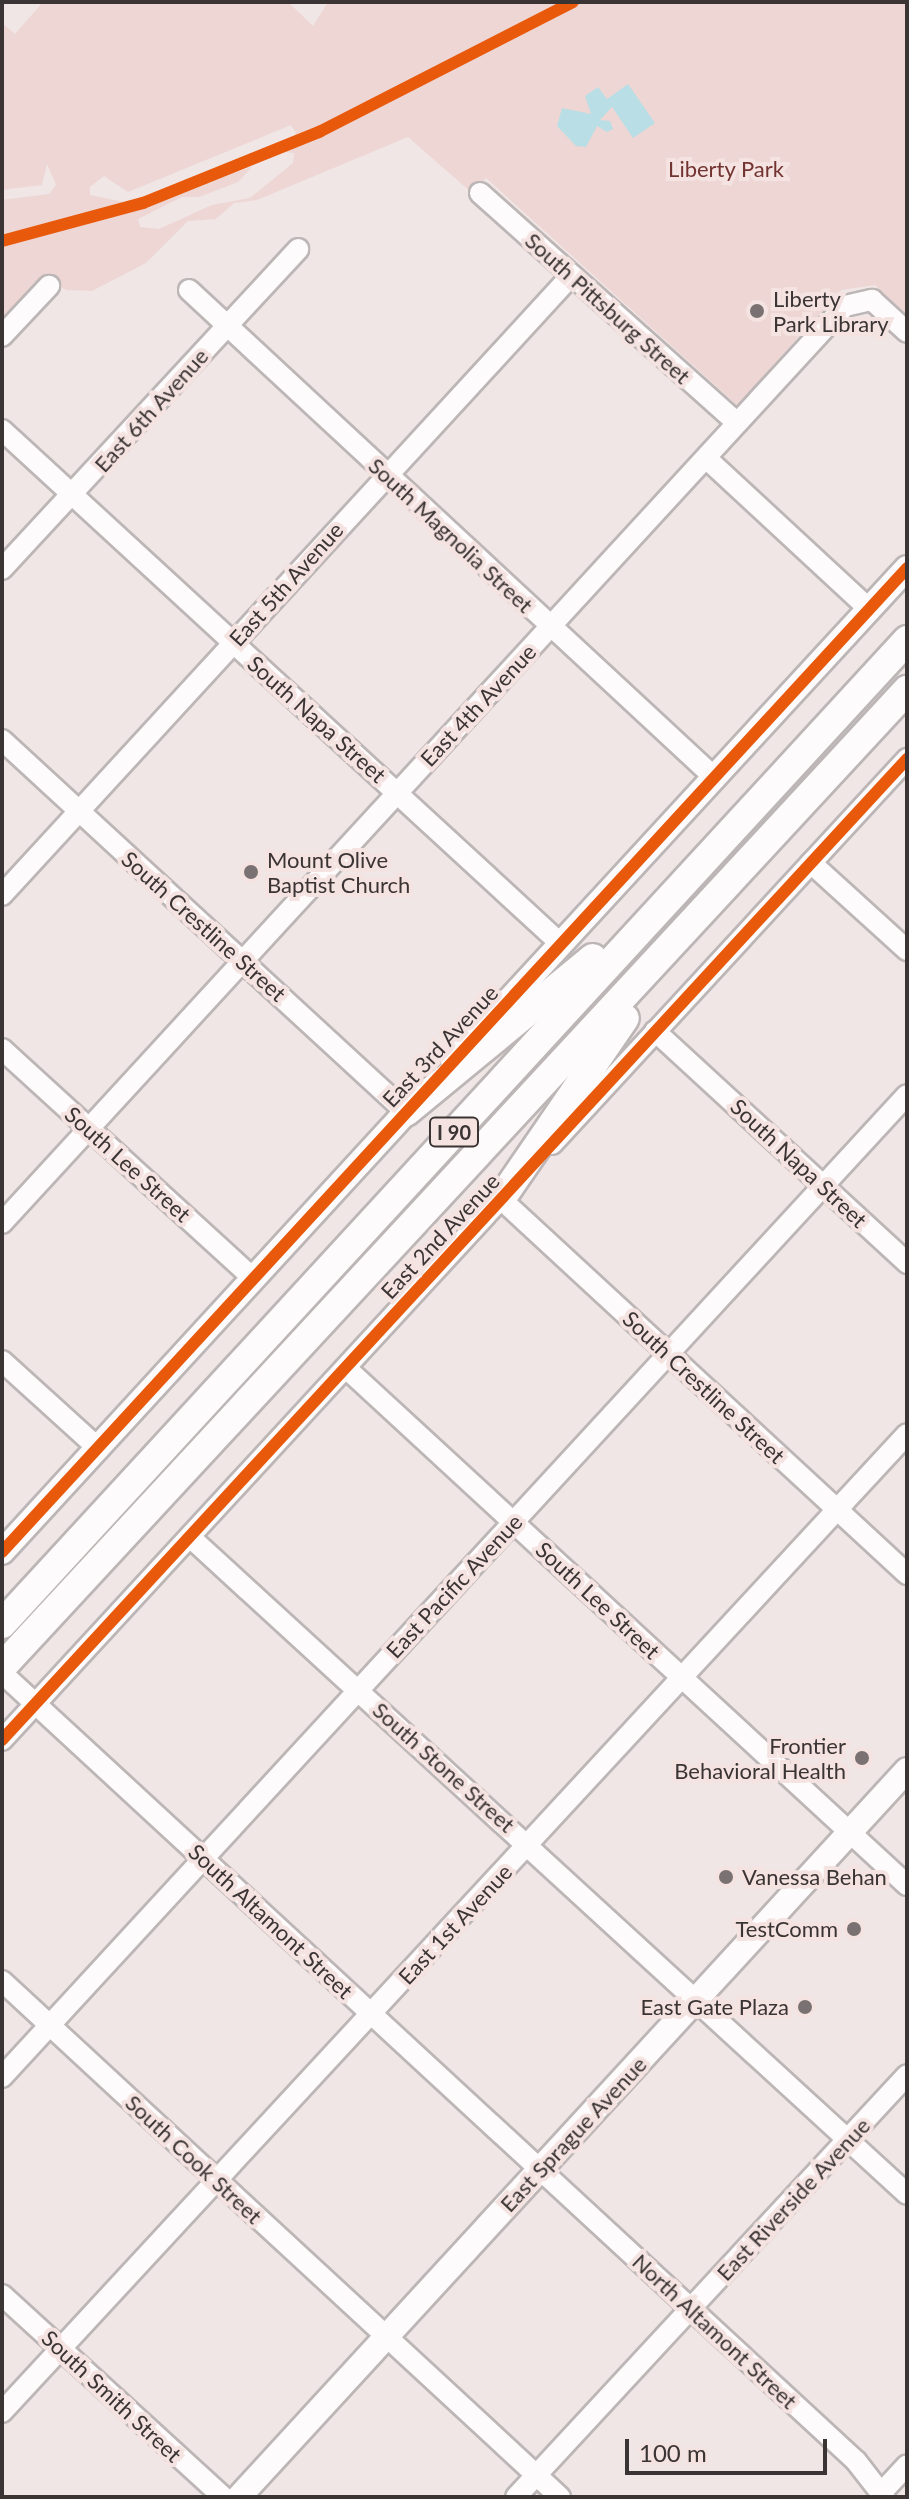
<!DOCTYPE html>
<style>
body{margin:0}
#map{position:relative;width:909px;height:2499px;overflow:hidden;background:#f0e6e5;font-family:Lato,sans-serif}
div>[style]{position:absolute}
.green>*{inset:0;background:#edd6d3}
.water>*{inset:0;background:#badee5}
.roads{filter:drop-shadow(2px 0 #bdb6b6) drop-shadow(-2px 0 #bdb6b6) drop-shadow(0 2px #bdb6b6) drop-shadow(0 -2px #bdb6b6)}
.minor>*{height:20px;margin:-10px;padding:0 10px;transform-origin:10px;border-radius:10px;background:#fdfbfb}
.major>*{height:24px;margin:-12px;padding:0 12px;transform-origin:12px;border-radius:12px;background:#fdfbfb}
.highway>*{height:28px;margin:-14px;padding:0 14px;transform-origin:14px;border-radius:14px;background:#fdfbfb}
.cycleway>*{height:12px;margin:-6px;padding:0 6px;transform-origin:6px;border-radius:6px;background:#e8590c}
.dots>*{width:22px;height:22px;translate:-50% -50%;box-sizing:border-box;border:4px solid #f4e3e1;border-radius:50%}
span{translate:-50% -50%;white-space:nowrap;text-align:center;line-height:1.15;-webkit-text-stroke:8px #f4e3e1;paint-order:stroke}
.shield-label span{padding:2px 6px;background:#f4e3e1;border:2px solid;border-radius:6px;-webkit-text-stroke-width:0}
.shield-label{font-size:20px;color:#3b3434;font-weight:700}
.park-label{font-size:22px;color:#733431}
.poi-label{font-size:22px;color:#3b3434}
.left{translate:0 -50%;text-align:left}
.right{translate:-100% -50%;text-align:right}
.street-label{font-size:22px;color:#3b3434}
.frame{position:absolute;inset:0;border:4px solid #3b3434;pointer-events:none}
.scale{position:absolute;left:625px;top:2439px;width:202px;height:36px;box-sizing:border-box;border:4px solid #3b3434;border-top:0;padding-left:10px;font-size:24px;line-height:28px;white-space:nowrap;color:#3b3434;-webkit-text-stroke:6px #f4e3e1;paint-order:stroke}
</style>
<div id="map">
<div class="green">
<i style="clip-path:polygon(evenodd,43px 2px,288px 2px,313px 26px,328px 2px,907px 2px,907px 315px,875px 285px,841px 290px,737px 405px,486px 178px,472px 193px,408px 137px,257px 200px,234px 203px,216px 219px,188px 221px,146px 263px,92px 291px,67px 290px,42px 279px,2px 317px,2px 200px,49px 194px,56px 185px,47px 164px,42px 185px,2px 190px,2px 23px,15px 34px,43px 2px,291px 125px,296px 133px,286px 152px,294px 153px,293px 163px,250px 198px,212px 205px,159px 229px,140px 227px,138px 219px,182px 197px,199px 197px,238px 182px,252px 167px,134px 204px,90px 195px,90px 187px,104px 176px,128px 192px,291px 125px)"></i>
</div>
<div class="water">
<i style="clip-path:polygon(628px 84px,655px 123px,633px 138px,612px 107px,600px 120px,610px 121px,613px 129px,607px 132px,597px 126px,586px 147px,576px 146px,557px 126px,562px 108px,591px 114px,585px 96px,598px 87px,607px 99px)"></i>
</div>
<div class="roads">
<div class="minor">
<i style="left:480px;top:193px;width:345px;rotate:41.8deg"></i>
<i style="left:189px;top:290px;width:718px;rotate:42.85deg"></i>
<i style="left:2px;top:336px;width:69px;rotate:-46.8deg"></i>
<i style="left:2px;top:430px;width:759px;rotate:42.6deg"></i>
<i style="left:706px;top:458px;width:222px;rotate:42.8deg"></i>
<i style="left:2px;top:569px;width:436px;rotate:-47.2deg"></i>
<i style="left:2px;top:740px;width:549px;rotate:42.64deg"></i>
<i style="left:811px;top:863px;width:130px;rotate:42.2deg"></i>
<i style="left:2px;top:895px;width:842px;rotate:-47.41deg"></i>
<i style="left:655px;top:1031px;width:343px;rotate:42.6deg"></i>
<i style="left:2px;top:1049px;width:340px;rotate:42.4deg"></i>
<i style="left:552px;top:1144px;width:524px;rotate:-47.32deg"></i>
<i style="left:501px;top:1199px;width:553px;rotate:42.73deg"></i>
<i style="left:2px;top:1223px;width:1246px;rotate:-47.41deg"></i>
<i style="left:845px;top:306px;width:28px;rotate:-13deg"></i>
<i style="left:872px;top:300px;width:47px;rotate:42.4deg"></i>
<i style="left:2px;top:1361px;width:128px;rotate:42.2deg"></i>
<i style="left:346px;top:1368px;width:763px;rotate:42.66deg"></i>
<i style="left:190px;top:1537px;width:972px;rotate:42.5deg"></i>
<i style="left:2px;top:1673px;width:1162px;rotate:42.7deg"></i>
<i style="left:856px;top:2461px;width:46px;rotate:52.1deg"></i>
<i style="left:2px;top:1740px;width:747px;rotate:-47.33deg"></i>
<i style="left:2px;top:1981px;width:760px;rotate:42.76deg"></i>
<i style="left:2px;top:2077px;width:1335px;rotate:-47.34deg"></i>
<i style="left:2px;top:2295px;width:299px;rotate:42.4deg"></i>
<i style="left:2px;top:2412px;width:1332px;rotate:-47.22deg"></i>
<i style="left:883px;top:2491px;width:35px;rotate:-47deg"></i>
<i style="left:516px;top:2497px;width:575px;rotate:-47.18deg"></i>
</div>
<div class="major">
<i style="left:453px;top:1061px;width:670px;rotate:-47.36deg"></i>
<i style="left:2px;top:1552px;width:615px;rotate:-47.44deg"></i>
<i style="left:239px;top:2497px;width:987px;rotate:-47.42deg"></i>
</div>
<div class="highway">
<i style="left:406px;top:1112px;width:242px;rotate:-39.5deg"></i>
<i style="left:501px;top:1199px;width:219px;rotate:-55.6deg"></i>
<i style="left:2px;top:1624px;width:1337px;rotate:-47.39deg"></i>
<i style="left:2px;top:1667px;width:1332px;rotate:-47.19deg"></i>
</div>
</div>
<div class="cycleway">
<i style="left:2px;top:241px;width:146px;rotate:-15.1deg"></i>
<i style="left:143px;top:203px;width:190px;rotate:-22deg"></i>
<i style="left:319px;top:132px;width:285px;rotate:-27.1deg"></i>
<i style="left:2px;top:1552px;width:1337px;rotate:-47.39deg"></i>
<i style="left:2px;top:1740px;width:1335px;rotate:-47.31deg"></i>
</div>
<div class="dots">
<i style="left:757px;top:311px;background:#7a7272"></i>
<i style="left:251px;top:872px;background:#7a7272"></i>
<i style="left:862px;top:1758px;background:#7a7272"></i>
<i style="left:726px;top:1877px;background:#7a7272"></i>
<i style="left:854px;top:1929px;background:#7a7272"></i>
<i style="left:805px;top:2007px;background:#7a7272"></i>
</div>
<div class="shield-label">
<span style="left:454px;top:1132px">I 90</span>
</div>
<div class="park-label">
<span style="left:726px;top:169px">Liberty Park</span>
</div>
<div class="poi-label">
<span class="left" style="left:773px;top:311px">Liberty<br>Park Library</span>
<span class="left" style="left:267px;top:872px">Mount Olive<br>Baptist Church</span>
<span class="right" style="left:846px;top:1758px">Frontier<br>Behavioral Health</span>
<span class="left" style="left:742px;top:1877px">Vanessa Behan</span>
<span class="right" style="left:838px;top:1929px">TestComm</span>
<span class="right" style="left:789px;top:2007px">East Gate Plaza</span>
</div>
<div class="street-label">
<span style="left:608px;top:308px;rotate:42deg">South Pittsburg Street</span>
<span style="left:151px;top:410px;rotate:-48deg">East 6th Avenue</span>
<span style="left:451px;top:535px;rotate:43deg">South Magnolia Street</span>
<span style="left:286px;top:584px;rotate:-48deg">East 5th Avenue</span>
<span style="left:478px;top:705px;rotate:-47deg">East 4th Avenue</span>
<span style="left:317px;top:719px;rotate:42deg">South Napa Street</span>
<span style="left:204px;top:926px;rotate:42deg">South Crestline Street</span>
<span style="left:440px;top:1046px;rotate:-47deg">East 3rd Avenue</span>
<span style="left:799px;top:1163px;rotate:43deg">South Napa Street</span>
<span style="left:128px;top:1164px;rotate:42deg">South Lee Street</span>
<span style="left:440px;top:1236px;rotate:-47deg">East 2nd Avenue</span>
<span style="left:704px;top:1387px;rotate:43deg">South Crestline Street</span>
<span style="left:454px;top:1586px;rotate:-47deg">East Pacific Avenue</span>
<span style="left:598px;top:1600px;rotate:43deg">South Lee Street</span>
<span style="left:444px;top:1767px;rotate:42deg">South Stone Street</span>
<span style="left:271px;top:1921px;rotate:43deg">South Altamont Street</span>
<span style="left:455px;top:1924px;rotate:-47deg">East 1st Avenue</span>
<span style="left:573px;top:2134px;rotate:-47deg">East Sprague Avenue</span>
<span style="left:194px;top:2159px;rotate:43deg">South Cook Street</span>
<span style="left:793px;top:2199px;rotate:-47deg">East Riverside Avenue</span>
<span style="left:715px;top:2331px;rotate:43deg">North Altamont Street</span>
<span style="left:112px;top:2396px;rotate:43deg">South Smith Street</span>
</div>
<div class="frame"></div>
<div class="scale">100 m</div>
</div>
